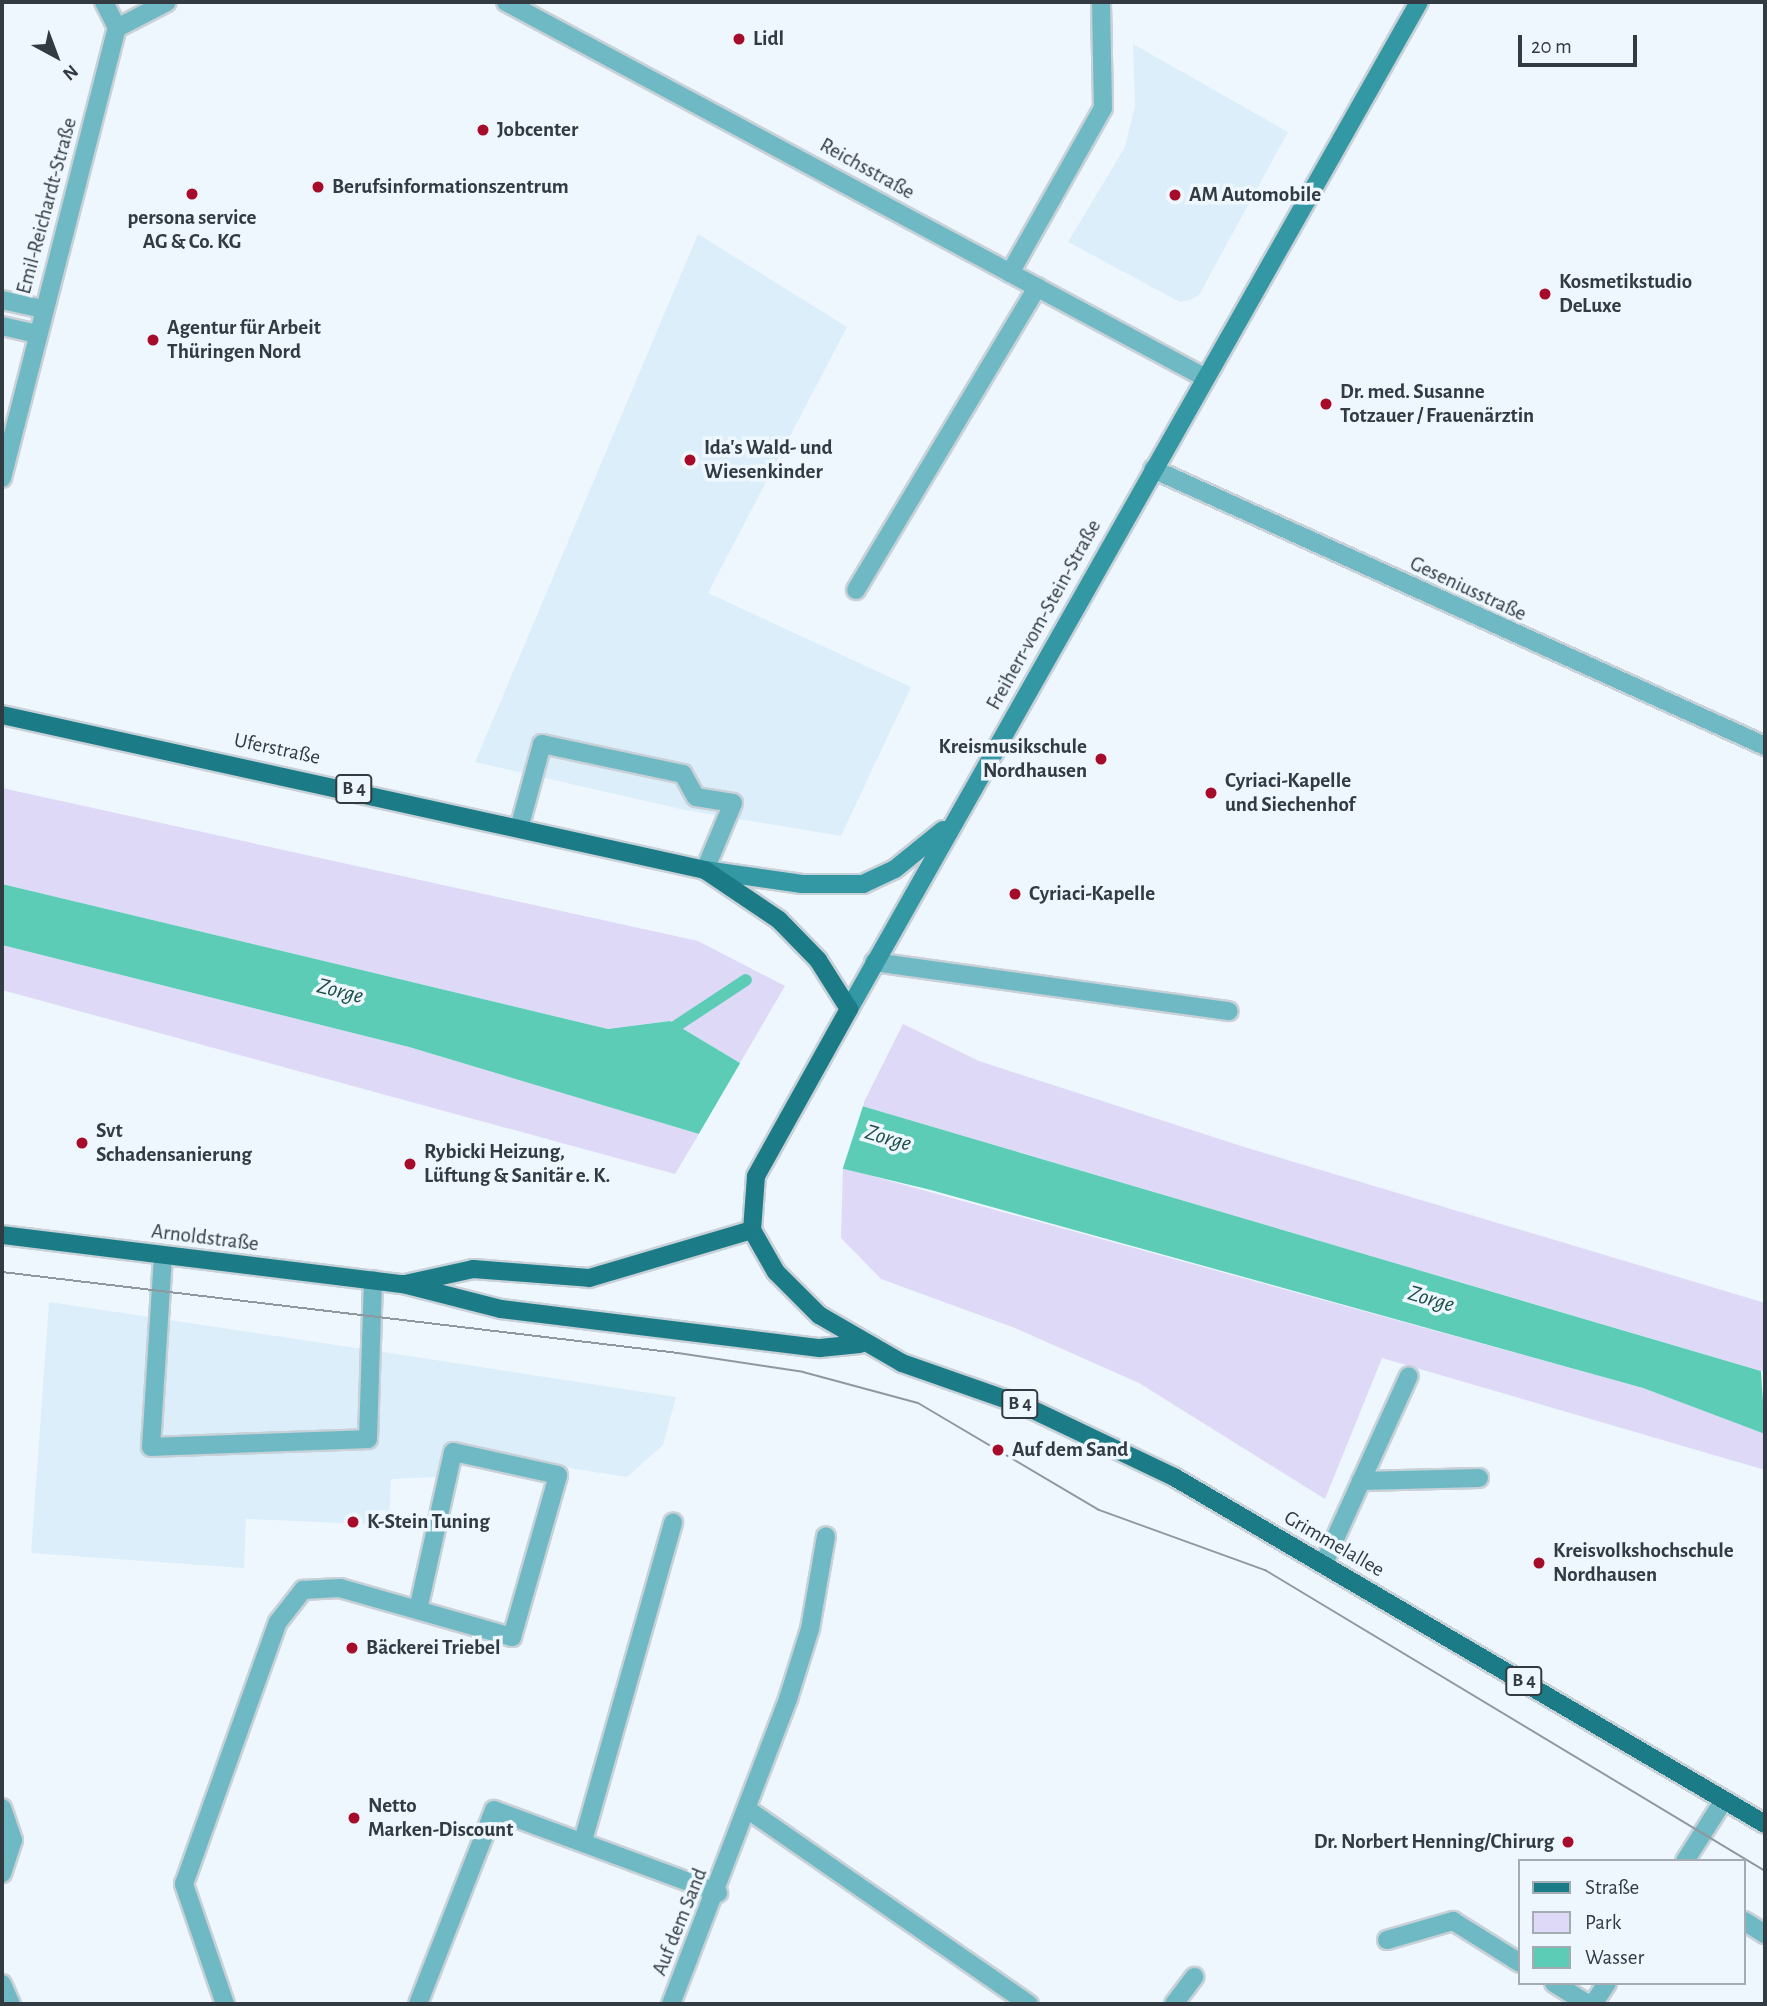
<!DOCTYPE html>
<meta charset="utf-8">
<style>
body{margin:0}
#map{position:relative;width:1767px;height:2006px;overflow:hidden;background:#eef7fe;font-family:"Alegreya Sans",sans-serif}
div>[style]{position:absolute}
.built>*{inset:0;background:#dbeefa}
.green>*{inset:0;background:#ded9f7}
.water>*{inset:0;background:#5cccb7}
.pier>*{inset:0;background:#eef7fe}
.stream>*{height:12px;margin:-6px;padding:0 6px;transform-origin:6px;border-radius:6px;background:#5cccb7}
.roads{filter:drop-shadow(2px 0 #c8d1d8) drop-shadow(-2px 0 #c8d1d8) drop-shadow(0 2px #c8d1d8) drop-shadow(0 -2px #c8d1d8)}
.service>*{height:18px;margin:-9px;padding:0 9px;transform-origin:9px;border-radius:9px;background:#6fb9c4}
.minor>*{height:18px;margin:-9px;padding:0 9px;transform-origin:9px;border-radius:9px;background:#6fb9c4}
.secondary>*{height:18px;margin:-9px;padding:0 9px;transform-origin:9px;border-radius:9px;background:#3497a4}
.primary>*{height:18px;margin:-9px;padding:0 9px;transform-origin:9px;border-radius:9px;background:#1b7c88}
.tram>*{height:2px;margin:-1px;padding:0 1px;transform-origin:1px;border-radius:1px;background:#8f989f}
.dots>*{width:19px;height:19px;translate:-50% -50%;box-sizing:border-box;border:4px solid #eef7fe;border-radius:50%}
span{translate:-50% -50%;white-space:nowrap;text-align:center;line-height:1.15;-webkit-text-stroke:7px #eef7fe;paint-order:stroke}
.shield-label span{padding:2px 5px;background:#eef7fe;border:2px solid;border-radius:5px;-webkit-text-stroke-width:0}
.shield-label{font-size:19px;color:#313b41;font-weight:700}
.poi-label{font-size:21px;color:#313b41;font-weight:700}
.left{translate:0 -50%;text-align:left}
.right{translate:-100% -50%;text-align:right}
.street-label{font-size:21px;color:#313b41}
.water-label{font-size:23px;color:#1e4f46;font-style:italic}
.frame{position:absolute;inset:0;border:4px solid #313b41;pointer-events:none}
.legend{position:absolute;left:1518px;top:1859px;width:228px;height:126px;box-sizing:border-box;background:#eef7fe;border:2px solid #a2acb2;margin:0;padding:9px 12px;list-style:none;font-size:21px;color:#313b41}
.legend li{display:flex;align-items:center;gap:14px;height:35px}
.legend b{width:35px;border:2px solid #a2acb2}
.north{position:absolute;left:21px;top:21px;width:70px;height:70px;-webkit-text-stroke:5px #eef7fe;paint-order:stroke;rotate:139deg;font-size:19px;font-weight:700;line-height:28px;text-align:center;color:#313b41}
.north::after{content:'';display:block;margin:auto;width:24px;height:32px;background:#313b41;clip-path:polygon(50% 0,100% 100%,50% 72%,0 100%)}
.scale{position:absolute;left:1518px;top:35px;width:119px;height:32px;box-sizing:border-box;border:4px solid #313b41;border-top:0;padding-left:9px;font-size:21px;line-height:24px;white-space:nowrap;color:#313b41;-webkit-text-stroke:5px #eef7fe;paint-order:stroke}
</style>
<div id="map">
<div class="built">
<i style="clip-path:polygon(1133px 44px,1288px 132px,1199px 295px,1190px 300px,1180px 302px,1068px 242px,1125px 147px,1135px 106px)"></i>
<i style="clip-path:polygon(698px 234px,847px 327px,708px 593px,911px 687px,841px 836px,685px 810px,475px 762px)"></i>
<i style="clip-path:polygon(49px 1302px,390px 1353px,676px 1397px,663px 1445px,627px 1477px,442px 1448px,436px 1477px,391px 1479px,389px 1525px,246px 1519px,244px 1568px,31px 1553px)"></i>
</div>
<div class="green">
<i style="clip-path:polygon(2px 788px,698px 941px,785px 986px,740px 1063px,670px 1021px,608px 1029px,2px 884px)"></i>
<i style="clip-path:polygon(2px 945px,409px 1047px,699px 1134px,675px 1174px,2px 990px)"></i>
<i style="clip-path:polygon(903px 1024px,979px 1061px,1241px 1146px,1765px 1303px,1765px 1372px,862px 1106px)"></i>
<i style="clip-path:polygon(843px 1168px,1643px 1388px,1765px 1434px,1765px 1470px,1382px 1358px,1325px 1499px,1139px 1383px,1015px 1328px,881px 1279px,841px 1238px)"></i>
</div>
<div class="water">
<i style="clip-path:polygon(2px 884px,608px 1029px,670px 1021px,740px 1063px,862px 1106px,1761px 1371px,1765px 1434px,1643px 1388px,931px 1190px,699px 1134px,409px 1047px,2px 945px)"></i>
</div>
<div class="pier">
<i style="clip-path:polygon(742px 1060px,864px 1103px,842px 1171px,697px 1137px)"></i>
</div>
<div class="stream">
<i style="left:664px;top:1034px;width:98px;rotate:-33.4deg"></i>
</div>
<div class="roads">
<div class="service">
<i style="left:2px;top:300px;width:42px;rotate:12.4deg"></i>
<i style="left:2px;top:326px;width:36px;rotate:13deg"></i>
<i style="left:856px;top:590px;width:353px;rotate:-59.1deg"></i>
<i style="left:520px;top:825px;width:84px;rotate:-74.8deg"></i>
<i style="left:542px;top:744px;width:144px;rotate:12deg"></i>
<i style="left:683px;top:774px;width:26px;rotate:61deg"></i>
<i style="left:696px;top:797px;width:37px;rotate:9deg"></i>
<i style="left:733px;top:803px;width:73px;rotate:112.7deg"></i>
<i style="left:163px;top:1256px;width:191px;rotate:93.6deg"></i>
<i style="left:151px;top:1447px;width:217px;rotate:-2.1deg"></i>
<i style="left:368px;top:1439px;width:159px;rotate:-88.2deg"></i>
<i style="left:1361px;top:1481px;width:118px;rotate:-1.5deg"></i>
<i style="left:1324px;top:1563px;width:205px;rotate:-65.6deg"></i>
<i style="left:2px;top:1808px;width:34px;rotate:71deg"></i>
<i style="left:13px;top:1840px;width:35px;rotate:108deg"></i>
<i style="left:747px;top:1809px;width:343px;rotate:34.7deg"></i>
<i style="left:583px;top:1841px;width:331px;rotate:-74.2deg"></i>
<i style="left:1685px;top:1861px;width:72px;rotate:-57.4deg"></i>
<i style="left:1744px;top:1921px;width:25px;rotate:32deg"></i>
<i style="left:1387px;top:1940px;width:69px;rotate:-16.1deg"></i>
<i style="left:1453px;top:1921px;width:79px;rotate:32.1deg"></i>
<i style="left:1554px;top:1983px;width:40px;rotate:32deg"></i>
<i style="left:2px;top:1984px;width:22px;rotate:66deg"></i>
<i style="left:225px;top:2004px;width:127px;rotate:-108.9deg"></i>
<i style="left:184px;top:1884px;width:278px;rotate:-70.3deg"></i>
<i style="left:278px;top:1622px;width:41px;rotate:-52deg"></i>
<i style="left:303px;top:1590px;width:37px;rotate:-3deg"></i>
<i style="left:340px;top:1588px;width:179px;rotate:15.9deg"></i>
<i style="left:512px;top:1637px;width:168px;rotate:-74.1deg"></i>
<i style="left:558px;top:1475px;width:107px;rotate:-167.6deg"></i>
<i style="left:453px;top:1452px;width:162px;rotate:102.5deg"></i>
<i style="left:418px;top:2004px;width:208px;rotate:-68.6deg"></i>
<i style="left:494px;top:1810px;width:239px;rotate:20.3deg"></i>
<i style="left:1174px;top:2004px;width:34px;rotate:-53deg"></i>
<i style="left:1593px;top:2004px;width:25px;rotate:-56deg"></i>
</div>
<div class="minor">
<i style="left:104px;top:2px;width:29px;rotate:63deg"></i>
<i style="left:506px;top:2px;width:792px;rotate:28.25deg"></i>
<i style="left:117px;top:28px;width:56px;rotate:-27.5deg"></i>
<i style="left:1010px;top:273px;width:189px;rotate:-60.6deg"></i>
<i style="left:1103px;top:108px;width:106px;rotate:-91.1deg"></i>
<i style="left:1153px;top:469px;width:672px;rotate:24.35deg"></i>
<i style="left:2px;top:478px;width:464px;rotate:-75.7deg"></i>
<i style="left:874px;top:962px;width:358px;rotate:7.9deg"></i>
<i style="left:671px;top:2004px;width:327px;rotate:-69deg"></i>
<i style="left:788px;top:1699px;width:73px;rotate:-72.6deg"></i>
<i style="left:810px;top:1629px;width:94px;rotate:-80.2deg"></i>
</div>
<div class="secondary">
<i style="left:705px;top:870px;width:98px;rotate:8.2deg"></i>
<i style="left:802px;top:884px;width:61px"></i>
<i style="left:863px;top:884px;width:35px;rotate:-25deg"></i>
<i style="left:895px;top:869px;width:62px;rotate:-39.1deg"></i>
<i style="left:849px;top:1009px;width:1157px;rotate:-60.49deg"></i>
</div>
<div class="primary">
<i style="left:2px;top:715px;width:720px;rotate:12.43deg"></i>
<i style="left:705px;top:870px;width:89px;rotate:34deg"></i>
<i style="left:779px;top:920px;width:56px;rotate:45.7deg"></i>
<i style="left:818px;top:960px;width:58px;rotate:57.7deg"></i>
<i style="left:849px;top:1009px;width:191px;rotate:119.1deg"></i>
<i style="left:756px;top:1176px;width:54px;rotate:94.2deg"></i>
<i style="left:752px;top:1230px;width:48px;rotate:60.3deg"></i>
<i style="left:776px;top:1272px;width:61px;rotate:45deg"></i>
<i style="left:819px;top:1315px;width:96px;rotate:30deg"></i>
<i style="left:902px;top:1363px;width:130px;rotate:19.3deg"></i>
<i style="left:1025px;top:1406px;width:165px;rotate:25.5deg"></i>
<i style="left:1174px;top:1477px;width:685px;rotate:30.42deg"></i>
<i style="left:2px;top:1235px;width:404px;rotate:7deg"></i>
<i style="left:403px;top:1284px;width:101px;rotate:14.3deg"></i>
<i style="left:501px;top:1309px;width:321px;rotate:7deg"></i>
<i style="left:820px;top:1348px;width:40px;rotate:-5.7deg"></i>
<i style="left:405px;top:1284px;width:70px;rotate:-12.4deg"></i>
<i style="left:473px;top:1269px;width:116px;rotate:4.4deg"></i>
<i style="left:589px;top:1278px;width:170px;rotate:-16.4deg"></i>
</div>
</div>
<div class="tram">
<i style="left:2px;top:1272px;width:681px;rotate:6.83deg"></i>
<i style="left:678px;top:1353px;width:126px;rotate:8.6deg"></i>
<i style="left:803px;top:1372px;width:119px;rotate:15.1deg"></i>
<i style="left:918px;top:1403px;width:210px;rotate:30.6deg"></i>
<i style="left:1099px;top:1510px;width:177px;rotate:19.9deg"></i>
<i style="left:1265px;top:1570px;width:584px;rotate:31.05deg"></i>
</div>
<div class="dots">
<i style="left:739px;top:39px;background:#a60b29"></i>
<i style="left:483px;top:130px;background:#a60b29"></i>
<i style="left:318px;top:187px;background:#a60b29"></i>
<i style="left:192px;top:194px;background:#a60b29"></i>
<i style="left:1175px;top:195px;background:#a60b29"></i>
<i style="left:1545px;top:294px;background:#a60b29"></i>
<i style="left:153px;top:340px;background:#a60b29"></i>
<i style="left:1326px;top:404px;background:#a60b29"></i>
<i style="left:690px;top:460px;background:#a60b29"></i>
<i style="left:1101px;top:759px;background:#a60b29"></i>
<i style="left:1211px;top:793px;background:#a60b29"></i>
<i style="left:1015px;top:894px;background:#a60b29"></i>
<i style="left:82px;top:1143px;background:#a60b29"></i>
<i style="left:410px;top:1164px;background:#a60b29"></i>
<i style="left:998px;top:1450px;background:#a60b29"></i>
<i style="left:353px;top:1522px;background:#a60b29"></i>
<i style="left:1539px;top:1563px;background:#a60b29"></i>
<i style="left:352px;top:1648px;background:#a60b29"></i>
<i style="left:354px;top:1818px;background:#a60b29"></i>
<i style="left:1568px;top:1842px;background:#a60b29"></i>
</div>
<div class="shield-label">
<span style="left:354px;top:789px">B 4</span>
<span style="left:1020px;top:1404px">B 4</span>
<span style="left:1524px;top:1681px">B 4</span>
</div>
<div class="poi-label">
<span class="left" style="left:753px;top:39px">Lidl</span>
<span class="left" style="left:497px;top:130px">Jobcenter</span>
<span class="left" style="left:332px;top:187px">Berufsinformationszentrum</span>
<span class="left" style="left:1189px;top:195px">AM Automobile</span>
<span style="left:192px;top:230px">persona service<br>AG &amp; Co. KG</span>
<span class="left" style="left:1559px;top:294px">Kosmetikstudio<br>DeLuxe</span>
<span class="left" style="left:167px;top:340px">Agentur für Arbeit<br>Thüringen Nord</span>
<span class="left" style="left:1340px;top:404px">Dr. med. Susanne<br>Totzauer / Frauenärztin</span>
<span class="left" style="left:704px;top:460px">Ida's Wald- und<br>Wiesenkinder</span>
<span class="right" style="left:1087px;top:759px">Kreismusikschule<br>Nordhausen</span>
<span class="left" style="left:1225px;top:793px">Cyriaci-Kapelle<br>und Siechenhof</span>
<span class="left" style="left:1029px;top:894px">Cyriaci-Kapelle</span>
<span class="left" style="left:96px;top:1143px">Svt<br>Schadensanierung</span>
<span class="left" style="left:424px;top:1164px">Rybicki Heizung,<br>Lüftung &amp; Sanitär e. K.</span>
<span class="left" style="left:1012px;top:1450px">Auf dem Sand</span>
<span class="left" style="left:367px;top:1522px">K-Stein Tuning</span>
<span class="left" style="left:1553px;top:1563px">Kreisvolkshochschule<br>Nordhausen</span>
<span class="left" style="left:366px;top:1648px">Bäckerei Triebel</span>
<span class="left" style="left:368px;top:1818px">Netto<br>Marken-Discount</span>
<span class="right" style="left:1554px;top:1842px">Dr. Norbert Henning/Chirurg</span>
</div>
<div class="street-label">
<span style="left:867px;top:169px;rotate:29deg">Reichsstraße</span>
<span style="left:47px;top:206px;rotate:-75deg">Emil-Reichardt-Straße</span>
<span style="left:1468px;top:589px;rotate:25deg">Geseniusstraße</span>
<span style="left:1044px;top:615px;rotate:-61deg">Freiherr-vom-Stein-Straße</span>
<span style="left:277px;top:749px;rotate:12deg">Uferstraße</span>
<span style="left:205px;top:1238px;rotate:7deg">Arnoldstraße</span>
<span style="left:1334px;top:1544px;rotate:30deg">Grimmelallee</span>
<span style="left:680px;top:1922px;rotate:-68deg">Auf dem Sand</span>
</div>
<div class="water-label">
<span style="left:340px;top:992px;rotate:14deg">Zorge</span>
<span style="left:888px;top:1139px;rotate:16deg">Zorge</span>
<span style="left:1431px;top:1300px;rotate:16deg">Zorge</span>
</div>
<div class="frame"></div>
<ul class="legend">
<li><b style="height:9px;background:#1b7c88"></b>Straße</li>
<li><b style="height:19px;background:#ded9f7"></b>Park</li>
<li><b style="height:19px;background:#5cccb7"></b>Wasser</li>
</ul>
<div class="north">N</div>
<div class="scale">20 m</div>
</div>
